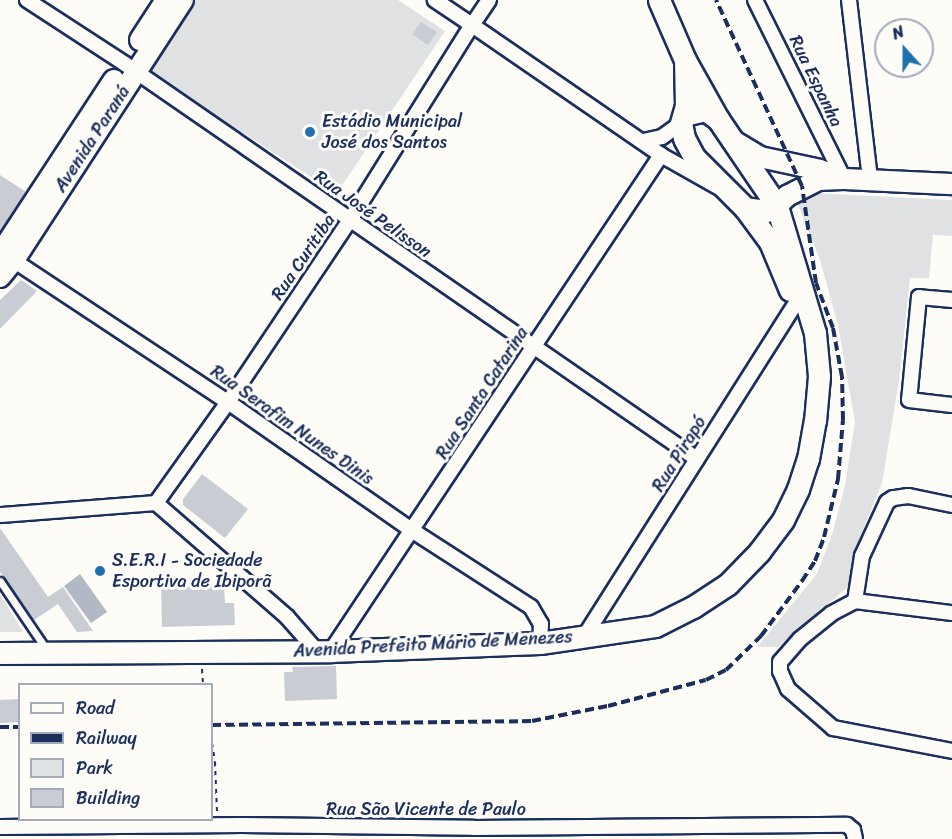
<!DOCTYPE html>
<meta charset="utf-8">
<style>
body{margin:0}
#map{position:relative;width:952px;height:839px;overflow:hidden;background:#fdfcf7;font-family:Sriracha,sans-serif}
div>[style]{position:absolute}
.green>*{inset:0;background:#e0e1e3}
.water>*{inset:0;background:#b3b8c5}
.building>*{inset:0;background:#c9ccd3}
.path>*{height:2px;margin-top:-1px;transform-origin:0;background:repeating-linear-gradient(90deg,#1b2f5e 0 4.5px,transparent 0 9px)}
.roads{filter:drop-shadow(2px 0 #1b2f5e) drop-shadow(-2px 0 #1b2f5e) drop-shadow(0 2px #1b2f5e) drop-shadow(0 -2px #1b2f5e)}
.lane>*{height:7px;margin:-3.5px;padding:0 3.5px;transform-origin:3.5px;border-radius:3.5px;background:#fdfcf7}
.street>*{height:14px;margin:-7px;padding:0 7px;transform-origin:7px;border-radius:7px;background:#fdfcf7}
.secondary>*{height:20px;margin:-10px;padding:0 10px;transform-origin:10px;border-radius:10px;background:#fdfcf7}
.primary>*{height:21px;margin:-10.5px;padding:0 10.5px;transform-origin:10.5px;border-radius:10.5px;background:#fdfcf7}
.rail>*{height:4px;margin-top:-2px;transform-origin:0;background:repeating-linear-gradient(90deg,#1b2f5e 0 9px,transparent 0 13.5px)}
.dots>*{width:16px;height:16px;translate:-50% -50%;box-sizing:border-box;border:3px solid #fdfcf7;border-radius:50%}
span{translate:-50% -50%;white-space:nowrap;text-align:center;line-height:1.15;-webkit-text-stroke:6px #fdfcf7;paint-order:stroke}
.street-label{font-size:18px;color:#1b2f5e}
.poi-label{font-size:18px;color:#1b2f5e}
.left{translate:0 -50%;text-align:left}
.legend{position:absolute;left:18px;top:683px;width:195px;height:138px;box-sizing:border-box;background:#fdfcf7;border:2px solid #a3aaba;margin:0;padding:8px 10px;list-style:none;font-size:18px;color:#1b2f5e}
.legend li{display:flex;align-items:center;gap:12px;height:30px}
.legend b{width:30px;border:2px solid #a3aaba}
.north{position:absolute;left:874px;top:18px;width:60px;height:60px;box-sizing:border-box;background:#fdfcf7;border:2px solid #a3aaba;border-radius:50%;rotate:339deg;font-size:16px;font-weight:700;line-height:24px;text-align:center;color:#1b2f5e}
.north::after{content:'';display:block;margin:auto;width:21px;height:27px;background:#1f6fb2;clip-path:polygon(50% 0,100% 100%,50% 72%,0 100%)}
</style>
<div id="map">
<div class="green">
<i style="clip-path:polygon(190px 0,398px 0,445px 31px,339px 190px,333px 191px,152px 74px,151px 60px)"></i>
<i style="clip-path:polygon(793px 192px,952px 200px,952px 236px,933px 235px,929px 278px,910px 278px,899px 380px,882px 483px,859px 539px,851px 584px,778px 647px,757px 647px,817px 574px,832px 535px,845px 486px,855px 422px,838px 325px,820px 260px)"></i>
<i style="clip-path:polygon(0 594px,23px 632px,0 632px)"></i>
</div>
<div class="water">
<i style="clip-path:polygon(80px 574px,107px 612px,91px 623px,64px 586px)"></i>
</div>
<div class="building">
<i style="clip-path:polygon(421px 22px,437px 32px,428px 45px,412px 34px)"></i>
<i style="clip-path:polygon(0 175px,26px 192px,0 232px)"></i>
<i style="clip-path:polygon(21px 280px,37px 291px,0 329px,0 300px)"></i>
<i style="clip-path:polygon(202px 474px,248px 509px,225px 538px,183px 505px,183px 499px)"></i>
<i style="clip-path:polygon(0 528px,48px 597px,63px 587px,93px 631px,77px 632px,58px 604px,34px 620px,0 572px)"></i>
<i style="clip-path:polygon(224px 585px,225px 603px,234px 603px,235px 625px,162px 627px,161px 587px)"></i>
<i style="clip-path:polygon(336px 666px,337px 699px,285px 701px,284px 672px,293px 672px,292px 667px)"></i>
<i style="clip-path:polygon(20px 699px,20px 722px,0 723px,0 700px)"></i>
</div>
<div class="path">
<i style="left:202px;top:669px;width:15px;rotate:86deg"></i>
<i style="left:212px;top:743px;width:19px;rotate:81deg"></i>
<i style="left:215px;top:762px;width:50px;rotate:87.7deg"></i>
</div>
<div class="roads">
<div class="lane">
<i style="left:0;top:581px;width:82px;rotate:55.9deg"></i>
</div>
<div class="street">
<i style="left:27px;top:0;width:117px;rotate:33.1deg"></i>
<i style="left:125px;top:64px;width:695px;rotate:34.63deg"></i>
<i style="left:489px;top:0;width:30px;rotate:124deg"></i>
<i style="left:472px;top:25px;width:229px;rotate:34.5deg"></i>
<i style="left:661px;top:155px;width:65px;rotate:29.3deg"></i>
<i style="left:755px;top:0;width:200px;rotate:63.6deg"></i>
<i style="left:849px;top:0;width:181px;rotate:83.3deg"></i>
<i style="left:643px;top:141px;width:19px;rotate:-12deg"></i>
<i style="left:662px;top:137px;width:24px;rotate:-36deg"></i>
<i style="left:7px;top:256px;width:265px;rotate:33.5deg"></i>
<i style="left:228px;top:402px;width:226px;rotate:34.9deg"></i>
<i style="left:413px;top:531px;width:140px;rotate:32.8deg"></i>
<i style="left:531px;top:607px;width:20px;rotate:60deg"></i>
<i style="left:541px;top:624px;width:19px;rotate:93deg"></i>
<i style="left:952px;top:300px;width:33px;rotate:-175deg"></i>
<i style="left:919px;top:297px;width:103px;rotate:95.5deg"></i>
<i style="left:909px;top:400px;width:43px;rotate:6.6deg"></i>
<i style="left:156px;top:503px;width:124px;rotate:-54.5deg"></i>
<i style="left:228px;top:402px;width:219px;rotate:-56.2deg"></i>
<i style="left:350px;top:220px;width:230px;rotate:-58deg"></i>
<i style="left:472px;top:25px;width:45px;rotate:-146deg"></i>
<i style="left:952px;top:505px;width:45px;rotate:-168.4deg"></i>
<i style="left:908px;top:496px;width:15px;rotate:172deg"></i>
<i style="left:893px;top:498px;width:7px;rotate:146deg"></i>
<i style="left:887px;top:502px;width:60px;rotate:114.8deg"></i>
<i style="left:862px;top:556px;width:46px;rotate:98.8deg"></i>
<i style="left:855px;top:601px;width:27px;rotate:152deg"></i>
<i style="left:831px;top:614px;width:40px;rotate:141deg"></i>
<i style="left:800px;top:639px;width:30px;rotate:131deg"></i>
<i style="left:780px;top:662px;width:9px;rotate:90deg"></i>
<i style="left:780px;top:671px;width:20px;rotate:66deg"></i>
<i style="left:788px;top:689px;width:60px;rotate:40.9deg"></i>
<i style="left:833px;top:728px;width:121px;rotate:10.9deg"></i>
<i style="left:0;top:515px;width:156px;rotate:-4.4deg"></i>
<i style="left:156px;top:503px;width:174px;rotate:41deg"></i>
<i style="left:287px;top:617px;width:45px;rotate:48.6deg"></i>
<i style="left:855px;top:601px;width:98px;rotate:7.1deg"></i>
<i style="left:584px;top:637px;width:410px;rotate:-57.6deg"></i>
<i style="left:331px;top:651px;width:596px;rotate:-56.36deg"></i>
<i style="left:0;top:827px;width:242px;rotate:-0.5deg"></i>
<i style="left:242px;top:825px;width:232px;rotate:0.7deg"></i>
<i style="left:474px;top:828px;width:373px;rotate:-0.5deg"></i>
<i style="left:847px;top:825px;width:8px;rotate:40deg"></i>
<i style="left:853px;top:830px;width:9px;rotate:77deg"></i>
</div>
<div class="secondary">
<i style="left:140px;top:40px;width:48px;rotate:-57deg"></i>
<i style="left:732px;top:140px;width:33px;rotate:31deg"></i>
<i style="left:760px;top:157px;width:61px;rotate:12.2deg"></i>
<i style="left:820px;top:170px;width:17px;rotate:21deg"></i>
<i style="left:777px;top:206px;width:14px;rotate:-45deg"></i>
<i style="left:787px;top:196px;width:35px;rotate:-27deg"></i>
<i style="left:818px;top:180px;width:26px;rotate:-2deg"></i>
<i style="left:844px;top:179px;width:108px;rotate:2.7deg"></i>
<i style="left:0;top:254px;width:208px;rotate:-56.8deg"></i>
<i style="left:0;top:277px;width:22px;rotate:-51deg"></i>
<i style="left:14px;top:260px;width:310px;rotate:-57deg"></i>
</div>
<div class="primary">
<i style="left:659px;top:0;width:65px;rotate:66.6deg"></i>
<i style="left:685px;top:60px;width:68px;rotate:60.8deg"></i>
<i style="left:684px;top:115px;width:22px;rotate:-13deg"></i>
<i style="left:705px;top:110px;width:16px;rotate:35deg"></i>
<i style="left:718px;top:119px;width:105px;rotate:55.9deg"></i>
<i style="left:777px;top:206px;width:12px;rotate:156deg"></i>
<i style="left:766px;top:211px;width:21px;rotate:-172deg"></i>
<i style="left:745px;top:208px;width:72px;rotate:-135deg"></i>
<i style="left:694px;top:157px;width:21px;rotate:-118deg"></i>
<i style="left:684px;top:138px;width:15px;rotate:-101deg"></i>
<i style="left:681px;top:123px;width:18px;rotate:-74deg"></i>
<i style="left:686px;top:106px;width:46px;rotate:-91.2deg"></i>
<i style="left:745px;top:208px;width:42px;rotate:53.7deg"></i>
<i style="left:770px;top:242px;width:52px;rotate:67.4deg"></i>
<i style="left:0;top:653px;width:331px;rotate:-0.3deg"></i>
<i style="left:331px;top:651px;width:209px;rotate:-2.2deg"></i>
<i style="left:540px;top:643px;width:116px;rotate:-8.4deg"></i>
<i style="left:655px;top:626px;width:42px;rotate:-26.6deg"></i>
<i style="left:693px;top:607px;width:42px;rotate:-33.3deg"></i>
<i style="left:728px;top:584px;width:45px;rotate:-45.9deg"></i>
<i style="left:759px;top:552px;width:40px;rotate:-53deg"></i>
<i style="left:783px;top:520px;width:34px;rotate:-64deg"></i>
<i style="left:798px;top:489px;width:32px;rotate:-72deg"></i>
<i style="left:808px;top:459px;width:39px;rotate:-80deg"></i>
<i style="left:815px;top:421px;width:45px;rotate:-84.9deg"></i>
<i style="left:819px;top:376px;width:43px;rotate:-95.3deg"></i>
<i style="left:815px;top:333px;width:133px;rotate:-106.7deg"></i>
</div>
</div>
<div class="rail">
<i style="left:212px;top:725px;width:320px;rotate:-0.7deg"></i>
<i style="left:532px;top:721px;width:77px;rotate:-11.2deg"></i>
<i style="left:608px;top:706px;width:101px;rotate:-14.9deg"></i>
<i style="left:706px;top:680px;width:22px;rotate:-27deg"></i>
<i style="left:726px;top:670px;width:49px;rotate:-44.2deg"></i>
<i style="left:761px;top:636px;width:69px;rotate:-53.3deg"></i>
<i style="left:802px;top:581px;width:24px;rotate:-57deg"></i>
<i style="left:815px;top:561px;width:26px;rotate:-69deg"></i>
<i style="left:824px;top:537px;width:60px;rotate:-76.4deg"></i>
<i style="left:838px;top:479px;width:59px;rotate:-85.2deg"></i>
<i style="left:843px;top:420px;width:43px;rotate:-91.3deg"></i>
<i style="left:842px;top:377px;width:50px;rotate:-100.4deg"></i>
<i style="left:833px;top:328px;width:48px;rotate:-110.7deg"></i>
<i style="left:816px;top:283px;width:98px;rotate:-98.2deg"></i>
<i style="left:802px;top:186px;width:205px;rotate:-114.8deg"></i>
<i style="left:0;top:727px;width:20px"></i>
</div>
<div class="dots">
<i style="left:310px;top:132px;background:#1f6fb2"></i>
<i style="left:100px;top:571px;background:#1f6fb2"></i>
</div>
<div class="street-label">
<span style="left:816px;top:81px;rotate:64deg">Rua Espanha</span>
<span style="left:92px;top:139px;rotate:-57deg">Avenida Paraná</span>
<span style="left:373px;top:214px;rotate:35deg">Rua José Pelisson</span>
<span style="left:303px;top:257px;rotate:-56deg">Rua Curitiba</span>
<span style="left:482px;top:393px;rotate:-57deg">Rua Santa Catarina</span>
<span style="left:292px;top:425px;rotate:35deg">Rua Serafim Nunes Dinis</span>
<span style="left:679px;top:454px;rotate:-58deg">Rua Pirapó</span>
<span style="left:433px;top:644px;rotate:-3deg">Avenida Prefeito Mário de Menezes</span>
<span style="left:426px;top:809px">Rua São Vicente de Paulo</span>
</div>
<div class="poi-label">
<span class="left" style="left:322px;top:132px">Estádio Municipal<br>José dos Santos</span>
<span class="left" style="left:112px;top:571px">S.E.R.I - Sociedade<br>Esportiva de Ibiporã</span>
</div>
<ul class="legend">
<li><b style="height:8px;background:#fdfcf7"></b>Road</li>
<li><b style="height:8px;background:#1b2f5e"></b>Railway</li>
<li><b style="height:16px;background:#e0e1e3"></b>Park</li>
<li><b style="height:16px;background:#c9ccd3"></b>Building</li>
</ul>
<div class="north">N</div>
</div>
